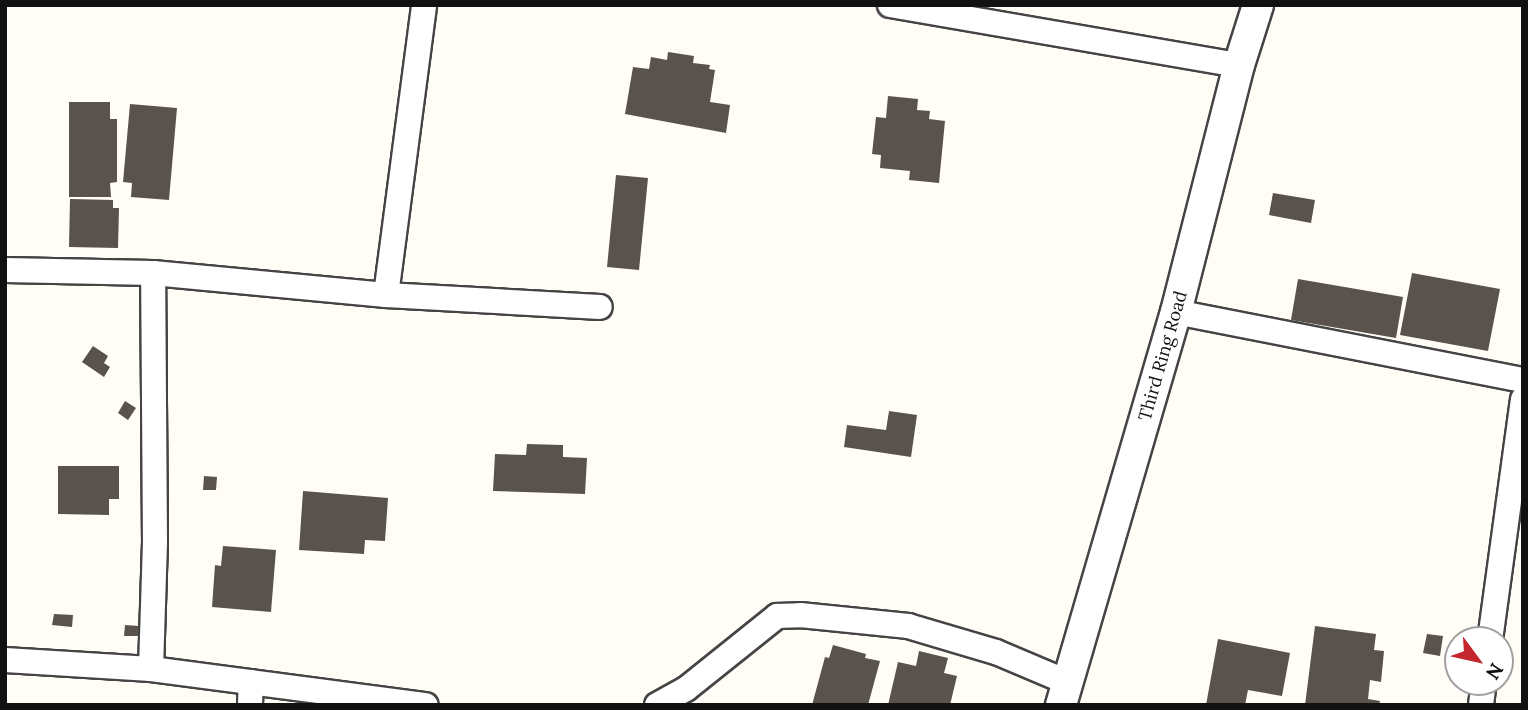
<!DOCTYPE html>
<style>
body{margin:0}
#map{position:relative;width:1528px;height:710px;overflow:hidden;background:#fffdf5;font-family:Lora,serif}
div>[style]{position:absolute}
.building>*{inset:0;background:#5a524d}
.roads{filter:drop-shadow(2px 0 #444) drop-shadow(-2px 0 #444) drop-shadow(0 2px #444) drop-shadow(0 -2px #444)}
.minor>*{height:24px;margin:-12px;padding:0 12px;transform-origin:12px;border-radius:12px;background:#fff}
.tertiary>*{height:30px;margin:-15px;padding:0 15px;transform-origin:15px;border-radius:15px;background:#fff}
span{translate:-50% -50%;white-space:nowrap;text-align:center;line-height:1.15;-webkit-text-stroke:7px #fff;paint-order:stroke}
.street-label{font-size:18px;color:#111}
.frame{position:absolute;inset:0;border:7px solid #111;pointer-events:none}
.north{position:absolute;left:1444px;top:626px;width:70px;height:70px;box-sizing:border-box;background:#fff;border:2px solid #a0a0a0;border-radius:50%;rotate:123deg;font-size:19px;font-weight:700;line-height:28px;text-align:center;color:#111}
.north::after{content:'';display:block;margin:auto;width:24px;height:32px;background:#c4262e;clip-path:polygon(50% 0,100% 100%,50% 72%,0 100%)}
</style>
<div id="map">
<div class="building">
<i style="clip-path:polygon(668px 52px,694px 56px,693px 63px,710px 65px,709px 69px,715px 70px,710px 102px,730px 105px,726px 133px,625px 114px,633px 67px,649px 69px,651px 57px,667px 60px)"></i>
<i style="clip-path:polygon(888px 96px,918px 99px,917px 110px,930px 111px,929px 119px,945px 121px,939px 183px,909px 180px,910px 171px,880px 168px,881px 155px,872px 154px,876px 117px,886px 118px)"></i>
<i style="clip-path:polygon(69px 102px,110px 102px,110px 119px,117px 119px,117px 182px,110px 183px,111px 197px,69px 197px)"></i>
<i style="clip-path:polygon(130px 104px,177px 108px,169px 200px,131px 197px,132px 183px,123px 182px)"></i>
<i style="clip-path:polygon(616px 175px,648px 178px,639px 270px,607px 267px)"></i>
<i style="clip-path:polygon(1273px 193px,1315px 200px,1311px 223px,1269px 215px)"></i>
<i style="clip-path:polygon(70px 199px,113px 200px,113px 208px,119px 208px,118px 248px,69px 247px)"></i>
<i style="clip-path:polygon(1412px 273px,1500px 289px,1488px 351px,1400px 335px)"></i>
<i style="clip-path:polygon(1298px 279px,1403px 297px,1396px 338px,1291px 320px)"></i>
<i style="clip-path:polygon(93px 346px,108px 356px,104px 363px,110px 367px,104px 377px,82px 362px)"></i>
<i style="clip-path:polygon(125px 401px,136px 408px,128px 420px,118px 413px)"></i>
<i style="clip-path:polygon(889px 411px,917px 415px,911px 457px,844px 447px,847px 425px,886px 430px)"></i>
<i style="clip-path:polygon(527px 444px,563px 445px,563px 457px,587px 458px,585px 494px,493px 491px,495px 454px,526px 455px)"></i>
<i style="clip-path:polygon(58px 466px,119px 466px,119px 499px,109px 499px,109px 515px,58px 514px)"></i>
<i style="clip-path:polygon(204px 476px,217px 477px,216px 490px,203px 490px)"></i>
<i style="clip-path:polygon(303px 491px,388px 498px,385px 541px,365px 540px,364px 554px,299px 550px)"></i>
<i style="clip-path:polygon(223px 546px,276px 550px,271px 612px,212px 607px,215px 565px,221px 566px)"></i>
<i style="clip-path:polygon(54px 614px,73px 615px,72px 627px,52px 625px)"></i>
<i style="clip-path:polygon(125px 625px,139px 626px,139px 636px,124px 636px)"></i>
<i style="clip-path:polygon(1315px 626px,1376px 634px,1374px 650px,1384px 651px,1381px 682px,1370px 680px,1368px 699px,1380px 701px,1379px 705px,1305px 705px)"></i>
<i style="clip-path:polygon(1427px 634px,1443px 636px,1440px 656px,1423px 653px)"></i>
<i style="clip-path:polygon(1218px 639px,1290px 653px,1282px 696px,1248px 690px,1245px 705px,1206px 705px)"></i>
<i style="clip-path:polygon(833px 645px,866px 654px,865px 658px,880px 661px,868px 705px,812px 705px,825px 657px,829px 658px)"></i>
<i style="clip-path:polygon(919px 651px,948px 658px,944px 673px,957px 676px,950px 705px,888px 705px,898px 662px,916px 666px)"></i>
</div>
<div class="roads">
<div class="minor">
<i style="left:890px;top:5px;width:354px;rotate:9.8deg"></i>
<i style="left:5px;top:270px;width:148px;rotate:1.2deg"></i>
<i style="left:153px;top:273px;width:234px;rotate:5.4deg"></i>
<i style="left:386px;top:295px;width:214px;rotate:3.2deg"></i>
<i style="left:386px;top:295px;width:292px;rotate:-82.5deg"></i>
<i style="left:1176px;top:312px;width:354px;rotate:11.1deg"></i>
<i style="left:1490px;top:640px;width:243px;rotate:-82.2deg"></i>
<i style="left:5px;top:660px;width:146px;rotate:3.5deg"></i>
<i style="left:151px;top:669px;width:277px;rotate:7.5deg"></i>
<i style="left:151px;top:669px;width:126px;rotate:-88.2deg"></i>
<i style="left:155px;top:543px;width:270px;rotate:-90.4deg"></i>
<i style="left:250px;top:705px;width:23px;rotate:-88deg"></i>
<i style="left:657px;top:705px;width:33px;rotate:-29deg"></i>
<i style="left:686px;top:689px;width:117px;rotate:-38.7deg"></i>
<i style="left:777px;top:616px;width:23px;rotate:-2deg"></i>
<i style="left:800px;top:615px;width:109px;rotate:5.8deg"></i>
<i style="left:908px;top:626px;width:92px;rotate:16.5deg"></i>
<i style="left:996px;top:652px;width:77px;rotate:22.9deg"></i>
<i style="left:1481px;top:705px;width:23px;rotate:-83deg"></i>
</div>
<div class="tertiary">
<i style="left:1061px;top:705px;width:409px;rotate:-73.7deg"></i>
<i style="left:1176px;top:312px;width:255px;rotate:-75.7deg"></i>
<i style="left:1239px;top:65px;width:63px;rotate:-72.4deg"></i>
</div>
</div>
<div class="street-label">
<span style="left:1163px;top:356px;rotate:-74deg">Third Ring Road</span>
</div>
<div class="frame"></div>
<div class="north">N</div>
</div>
